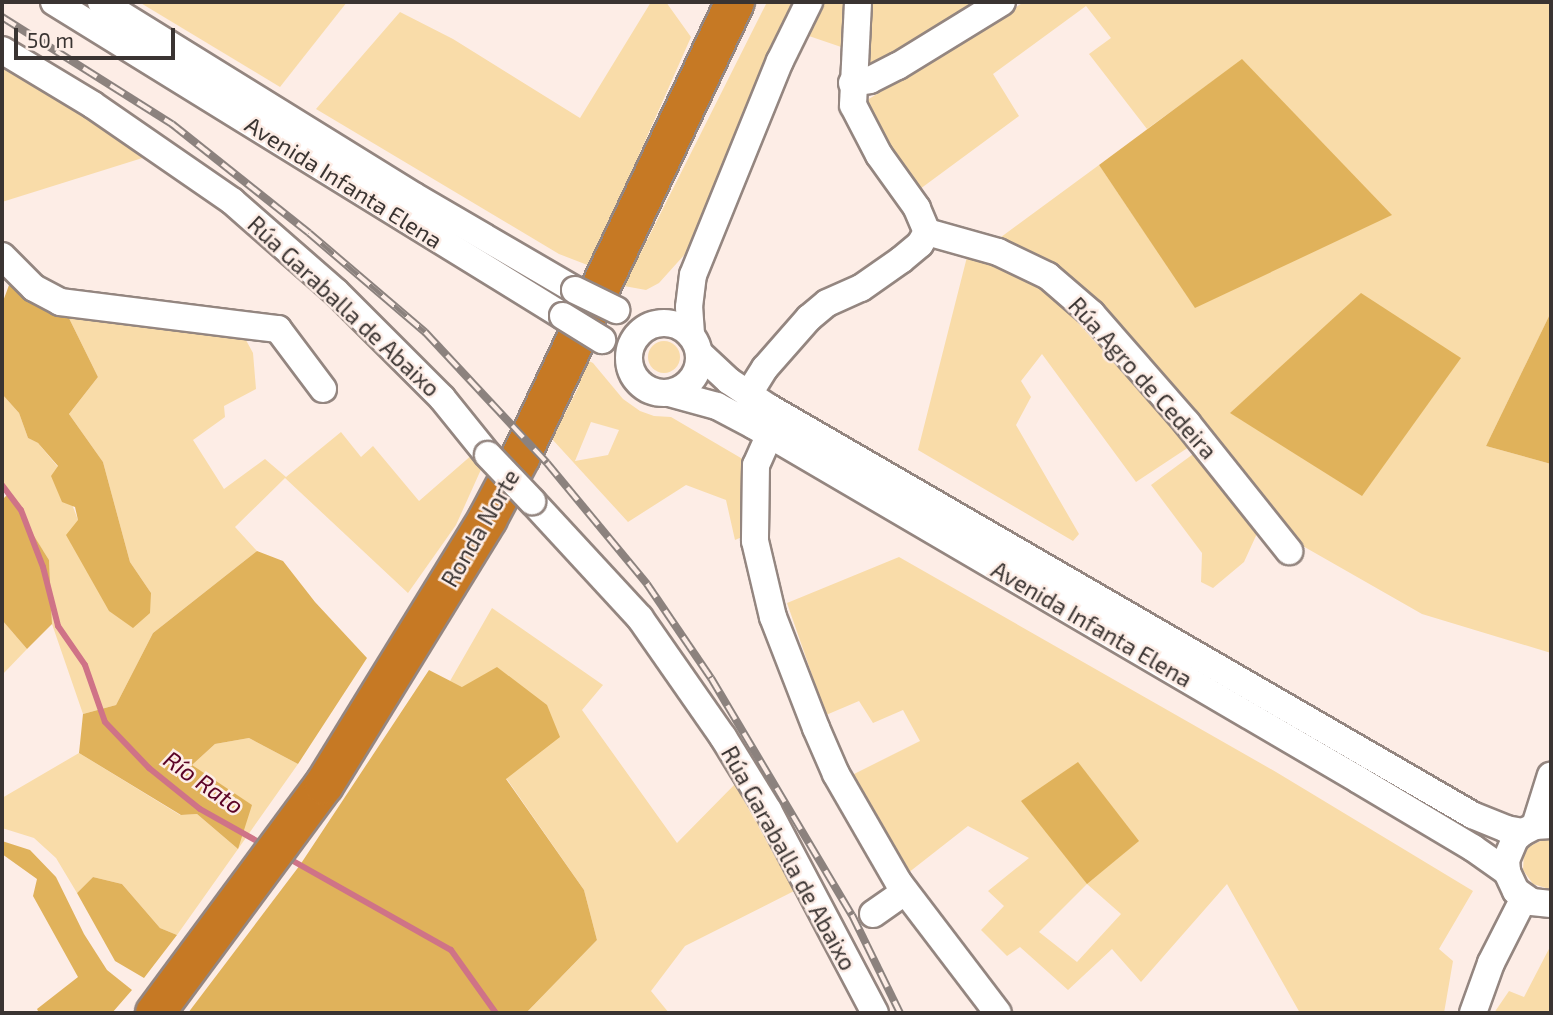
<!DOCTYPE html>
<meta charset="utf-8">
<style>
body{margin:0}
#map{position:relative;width:1553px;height:1015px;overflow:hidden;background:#fdede6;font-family:"Exo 2",sans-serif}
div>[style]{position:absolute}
.green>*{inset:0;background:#f9dca9}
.round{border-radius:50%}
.forest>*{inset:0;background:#e0b25b}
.stream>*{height:6px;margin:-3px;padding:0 3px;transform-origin:3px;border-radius:3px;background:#cf7387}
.roads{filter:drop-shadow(2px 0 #948680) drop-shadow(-2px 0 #948680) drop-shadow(0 2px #948680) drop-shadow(0 -2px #948680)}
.minor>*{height:26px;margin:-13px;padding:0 13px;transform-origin:13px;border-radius:13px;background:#fff}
.minor>.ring{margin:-13px;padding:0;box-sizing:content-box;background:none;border:26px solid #fff;border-radius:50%}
.highway>*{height:38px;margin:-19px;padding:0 19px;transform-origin:19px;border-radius:19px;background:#c67924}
.rail>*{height:8px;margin-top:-4px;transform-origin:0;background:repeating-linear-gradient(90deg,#fdede6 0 16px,#8c827e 0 32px);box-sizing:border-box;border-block:2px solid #8c827e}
.bridges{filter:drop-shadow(2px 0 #948680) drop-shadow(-2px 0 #948680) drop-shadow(0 2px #948680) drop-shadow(0 -2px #948680)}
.minor-bridge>*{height:26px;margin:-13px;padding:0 13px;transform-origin:13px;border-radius:13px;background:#fff}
span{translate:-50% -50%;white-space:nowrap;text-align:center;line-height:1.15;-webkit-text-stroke:5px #fdede6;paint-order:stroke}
.street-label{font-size:23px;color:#3a3432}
.water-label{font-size:24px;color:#5b0425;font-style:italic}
.frame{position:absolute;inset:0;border:4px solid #3a3432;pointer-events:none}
.scale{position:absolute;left:14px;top:28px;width:161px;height:32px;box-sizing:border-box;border:4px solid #3a3432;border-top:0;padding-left:9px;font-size:21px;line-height:24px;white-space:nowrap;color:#3a3432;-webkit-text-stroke:5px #fdede6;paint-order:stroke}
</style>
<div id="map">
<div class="green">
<i style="clip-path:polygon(139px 2px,347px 2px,280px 87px)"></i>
<i style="clip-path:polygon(651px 2px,666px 2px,691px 37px,590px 266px,559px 254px,316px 109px,400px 12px,453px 39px,580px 118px)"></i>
<i style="clip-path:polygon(767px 2px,796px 2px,779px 34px,686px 253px,659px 283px,646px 290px,624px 286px)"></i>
<i style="clip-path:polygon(823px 2px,851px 2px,847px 49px,806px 35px)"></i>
<i style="clip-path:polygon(868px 2px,986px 2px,885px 65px,869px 65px)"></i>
<i style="clip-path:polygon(1024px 2px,1551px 2px,1551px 312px,1486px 446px,1551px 464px,1551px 653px,1422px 614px,1294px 541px,1210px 430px,1125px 334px,997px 240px,1099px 165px,1196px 308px,1242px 60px,1147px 129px,1089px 54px,1111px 38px,1086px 6px,993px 74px,1019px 116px,920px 189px,888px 155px,864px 102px)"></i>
<i style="clip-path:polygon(2px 62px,152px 155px,2px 202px)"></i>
<i style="clip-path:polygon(968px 253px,1013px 270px,1052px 292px,1111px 346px,1195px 443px,1136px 482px,1042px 354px,1021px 381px,1031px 397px,1016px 425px,1079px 534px,1073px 541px,918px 450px)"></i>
<i style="clip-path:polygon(64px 308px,241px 331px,253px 353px,256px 389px,224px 406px,225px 417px,193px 440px,224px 489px,265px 459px,286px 477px,341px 432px,361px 457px,373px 446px,419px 501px,473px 454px,483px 465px,456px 525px,408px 593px,285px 478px,235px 527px,257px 551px,153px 633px,116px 705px,83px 714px,52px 624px,49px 560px,2px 485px,2px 394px,19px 413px,28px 438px,38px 443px,58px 467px,78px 520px,151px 593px,130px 562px,103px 462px,69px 414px,98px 377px)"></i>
<i class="round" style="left:648px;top:341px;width:32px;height:32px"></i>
<i style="clip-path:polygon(evenodd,583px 358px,593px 363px,623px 399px,640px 411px,654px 416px,671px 417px,746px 461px,749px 534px,735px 540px,726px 500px,686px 485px,628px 522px,552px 439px,579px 386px,583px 358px,591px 422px,619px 430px,608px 455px,575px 461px,591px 422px)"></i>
<i style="clip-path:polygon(1200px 449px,1260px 527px,1244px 562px,1213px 588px,1201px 582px,1202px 553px,1151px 485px)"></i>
<i style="clip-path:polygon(evenodd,899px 557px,1276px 772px,1473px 891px,1439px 949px,1453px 961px,1444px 1013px,1300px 1013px,1227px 884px,1141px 982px,1112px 949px,1068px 990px,1020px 947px,1007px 956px,981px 930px,1004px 906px,988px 891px,1029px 858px,968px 826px,908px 873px,848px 777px,920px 741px,903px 710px,873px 723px,859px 701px,826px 715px,787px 603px,899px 557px,1087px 884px,1121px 914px,1077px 962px,1039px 932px,1087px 884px)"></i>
<i style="clip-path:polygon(492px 608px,603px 685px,582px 710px,677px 843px,738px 781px,800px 888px,685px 946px,651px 991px,669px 1013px,526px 1013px,597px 940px,584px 890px,506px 778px,462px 687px,450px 681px)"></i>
<i style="clip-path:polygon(2px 620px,27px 649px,2px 675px)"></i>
<i style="clip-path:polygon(249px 738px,298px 764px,238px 849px,177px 935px,160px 928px,122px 884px,93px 877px,77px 893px,56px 858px,34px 838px,2px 828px,2px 798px,79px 753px,180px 815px,197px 814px,238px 849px,192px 765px,215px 744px)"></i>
<i style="clip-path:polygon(1545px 839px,1551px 840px,1549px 889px,1533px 884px,1523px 870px,1524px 853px,1530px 846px)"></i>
<i style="clip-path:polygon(1551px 945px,1551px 1013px,1494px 1013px,1509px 991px,1524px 997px)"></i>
</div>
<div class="forest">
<i style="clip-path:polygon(1242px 59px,1392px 215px,1195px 308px,1099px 165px)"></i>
<i style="clip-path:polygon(12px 277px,64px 308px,98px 377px,69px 414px,103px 462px,130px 562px,151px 593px,150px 613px,133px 628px,109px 611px,66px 535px,78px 520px,75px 507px,62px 502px,51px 476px,58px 466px,38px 443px,28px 438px,19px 413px,2px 394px,2px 304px)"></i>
<i style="clip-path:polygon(1361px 293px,1461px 358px,1362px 496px,1230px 413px)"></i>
<i style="clip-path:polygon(1551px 312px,1551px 464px,1486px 446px)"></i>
<i style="clip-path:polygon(8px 494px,49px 560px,52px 624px,27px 649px,2px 620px,2px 500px)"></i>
<i style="clip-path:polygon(257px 551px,283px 561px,315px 602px,367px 658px,298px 764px,249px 738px,215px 744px,192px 765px,252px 805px,238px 849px,197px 814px,181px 815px,79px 753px,83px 714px,116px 705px,153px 633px)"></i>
<i style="clip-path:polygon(497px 667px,547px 705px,560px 737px,506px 779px,584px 890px,597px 940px,526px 1013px,188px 1013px,300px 865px,429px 670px,462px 687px)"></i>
<i style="clip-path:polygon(1078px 762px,1139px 841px,1087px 884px,1021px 801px)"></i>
<i style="clip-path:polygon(2px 841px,30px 850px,56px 877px,84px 934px,107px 970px,132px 990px,112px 1013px,39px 1013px,37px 1009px,78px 977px,33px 896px,37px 879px,2px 854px)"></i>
<i style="clip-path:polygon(93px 877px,122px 884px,160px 928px,177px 935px,144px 978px,115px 961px,77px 893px)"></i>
</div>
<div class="stream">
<i style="left:2px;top:485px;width:31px;rotate:53deg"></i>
<i style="left:21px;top:510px;width:61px;rotate:68.9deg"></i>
<i style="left:43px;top:567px;width:61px;rotate:75.7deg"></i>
<i style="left:58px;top:626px;width:47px;rotate:55.3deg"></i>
<i style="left:85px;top:665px;width:60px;rotate:70.7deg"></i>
<i style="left:105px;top:722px;width:64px;rotate:46.3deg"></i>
<i style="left:149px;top:768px;width:65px;rotate:38.8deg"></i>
<i style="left:200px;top:809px;width:73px;rotate:29.4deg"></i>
<i style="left:286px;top:857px;width:189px;rotate:29.4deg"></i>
<i style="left:451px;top:950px;width:77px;rotate:54.5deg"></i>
</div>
<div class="roads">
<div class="minor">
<i style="left:54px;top:2px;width:598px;rotate:31.67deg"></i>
<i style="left:101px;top:2px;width:368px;rotate:31.8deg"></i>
<i style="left:414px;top:196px;width:186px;rotate:30.3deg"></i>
<i style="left:2px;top:50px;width:106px;rotate:31.1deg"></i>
<i style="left:93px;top:105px;width:169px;rotate:34.6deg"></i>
<i style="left:232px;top:201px;width:138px;rotate:41.2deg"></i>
<i style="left:336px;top:292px;width:150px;rotate:45deg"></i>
<i style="left:442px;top:398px;width:73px;rotate:51.1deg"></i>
<i style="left:852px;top:83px;width:18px;rotate:-9deg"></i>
<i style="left:870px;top:80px;width:31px;rotate:-27deg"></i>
<i style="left:898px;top:66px;width:122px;rotate:-31.6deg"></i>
<i style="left:927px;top:232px;width:74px;rotate:15.7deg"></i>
<i style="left:998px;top:252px;width:55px;rotate:25.6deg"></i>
<i style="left:1048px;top:276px;width:58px;rotate:40.8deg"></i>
<i style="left:1092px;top:314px;width:145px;rotate:48.9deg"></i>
<i style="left:1187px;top:423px;width:164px;rotate:51.4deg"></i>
<i style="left:2px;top:256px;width:45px;rotate:45deg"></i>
<i style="left:34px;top:288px;width:30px;rotate:28deg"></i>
<i style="left:60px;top:302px;width:220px;rotate:7.1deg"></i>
<i style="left:278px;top:329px;width:75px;rotate:53.1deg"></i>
<i class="ring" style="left:629px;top:323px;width:44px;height:44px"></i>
<i style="left:691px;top:334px;width:27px;rotate:-94deg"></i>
<i style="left:689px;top:307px;width:32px;rotate:-83deg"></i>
<i style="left:693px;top:275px;width:231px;rotate:-67.9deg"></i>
<i style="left:780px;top:61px;width:66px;rotate:-63.8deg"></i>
<i style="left:699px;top:353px;width:41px;rotate:43deg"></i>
<i style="left:729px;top:381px;width:47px;rotate:33.7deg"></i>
<i style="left:768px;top:407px;width:814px;rotate:30.09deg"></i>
<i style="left:1472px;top:815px;width:37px;rotate:22deg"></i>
<i style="left:1506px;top:829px;width:17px;rotate:10deg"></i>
<i style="left:669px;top:393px;width:50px;rotate:15.2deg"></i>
<i style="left:717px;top:406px;width:41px;rotate:27.8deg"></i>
<i style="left:753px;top:425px;width:702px;rotate:30.36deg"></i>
<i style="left:1359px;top:780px;width:133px;rotate:30.8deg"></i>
<i style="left:1473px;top:848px;width:42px;rotate:35.2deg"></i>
<i style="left:748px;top:395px;width:32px;rotate:-58deg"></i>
<i style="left:765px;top:368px;width:67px;rotate:-48.7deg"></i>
<i style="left:809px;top:318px;width:23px;rotate:-40deg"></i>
<i style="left:827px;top:303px;width:37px;rotate:-24deg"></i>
<i style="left:861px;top:288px;width:49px;rotate:-35deg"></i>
<i style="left:901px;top:260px;width:25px;rotate:-40deg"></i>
<i style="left:920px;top:244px;width:14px;rotate:-60deg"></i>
<i style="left:927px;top:232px;width:26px;rotate:-113deg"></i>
<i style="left:917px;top:208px;width:65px;rotate:-125.6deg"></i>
<i style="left:879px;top:155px;width:56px;rotate:-117.5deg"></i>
<i style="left:853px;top:105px;width:103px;rotate:-87.2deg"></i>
<i style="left:769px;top:436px;width:32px;rotate:114deg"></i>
<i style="left:756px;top:465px;width:76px;rotate:90.8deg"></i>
<i style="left:755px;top:541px;width:78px;rotate:76.7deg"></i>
<i style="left:773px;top:617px;width:119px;rotate:68.8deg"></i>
<i style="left:816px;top:728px;width:50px;rotate:66.5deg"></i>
<i style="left:836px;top:774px;width:126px;rotate:60deg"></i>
<i style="left:899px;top:883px;width:163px;rotate:52.7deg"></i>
<i style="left:532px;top:501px;width:159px;rotate:47.3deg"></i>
<i style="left:640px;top:618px;width:145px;rotate:55.1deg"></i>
<i style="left:723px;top:737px;width:86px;rotate:58.3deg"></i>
<i style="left:768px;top:810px;width:229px;rotate:62.2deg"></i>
<i style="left:1551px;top:825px;width:16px;rotate:176deg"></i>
<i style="left:1535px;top:826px;width:13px;rotate:153deg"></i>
<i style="left:1523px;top:832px;width:11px;rotate:139deg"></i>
<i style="left:1515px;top:839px;width:23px;rotate:113deg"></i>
<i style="left:1506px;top:860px;width:12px;rotate:85deg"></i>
<i style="left:1507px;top:872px;width:21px;rotate:65deg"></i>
<i style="left:1516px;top:891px;width:19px;rotate:35deg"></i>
<i style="left:1532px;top:902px;width:19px;rotate:6deg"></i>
<i style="left:1535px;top:826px;width:53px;rotate:-72.6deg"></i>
<i style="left:873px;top:914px;width:39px;rotate:-35deg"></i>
<i style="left:1473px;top:1013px;width:53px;rotate:-70.2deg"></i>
<i style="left:1491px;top:963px;width:73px;rotate:-63.1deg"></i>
</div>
<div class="highway">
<i style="left:155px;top:1013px;width:284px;rotate:-53.5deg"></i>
<i style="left:324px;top:785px;width:313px;rotate:-58.4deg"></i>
<i style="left:488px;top:518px;width:70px;rotate:-62deg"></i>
<i style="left:521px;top:456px;width:502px;rotate:-64.76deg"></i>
</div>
</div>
<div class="rail">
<i style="left:2px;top:17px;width:201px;rotate:32.2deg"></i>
<i style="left:172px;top:124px;width:175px;rotate:38.5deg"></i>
<i style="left:309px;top:233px;width:153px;rotate:40.5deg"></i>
<i style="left:425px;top:332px;width:179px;rotate:47deg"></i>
<i style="left:547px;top:463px;width:157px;rotate:50.4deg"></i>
<i style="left:647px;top:584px;width:114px;rotate:55.8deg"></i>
<i style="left:711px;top:678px;width:276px;rotate:59.3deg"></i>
<i style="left:852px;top:915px;width:109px;rotate:63.9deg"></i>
</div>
<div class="bridges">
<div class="minor-bridge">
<i style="left:575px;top:290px;width:46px;rotate:26deg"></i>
<i style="left:563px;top:316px;width:46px;rotate:31.6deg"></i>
<i style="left:488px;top:455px;width:64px;rotate:46.3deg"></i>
</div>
</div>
<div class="street-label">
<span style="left:344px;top:182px;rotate:32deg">Avenida Infanta Elena</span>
<span style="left:344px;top:306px;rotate:43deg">Rúa Garaballa de Abaixo</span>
<span style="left:1143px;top:378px;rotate:48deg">Rúa Agro de Cedeira</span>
<span style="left:480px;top:528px;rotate:-60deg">Ronda Norte</span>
<span style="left:1092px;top:624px;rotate:30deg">Avenida Infanta Elena</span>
<span style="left:789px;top:858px;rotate:61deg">Rúa Garaballa de Abaixo</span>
</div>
<div class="water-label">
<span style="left:204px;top:782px;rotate:35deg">Río Rato</span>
</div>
<div class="frame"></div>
<div class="scale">50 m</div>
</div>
